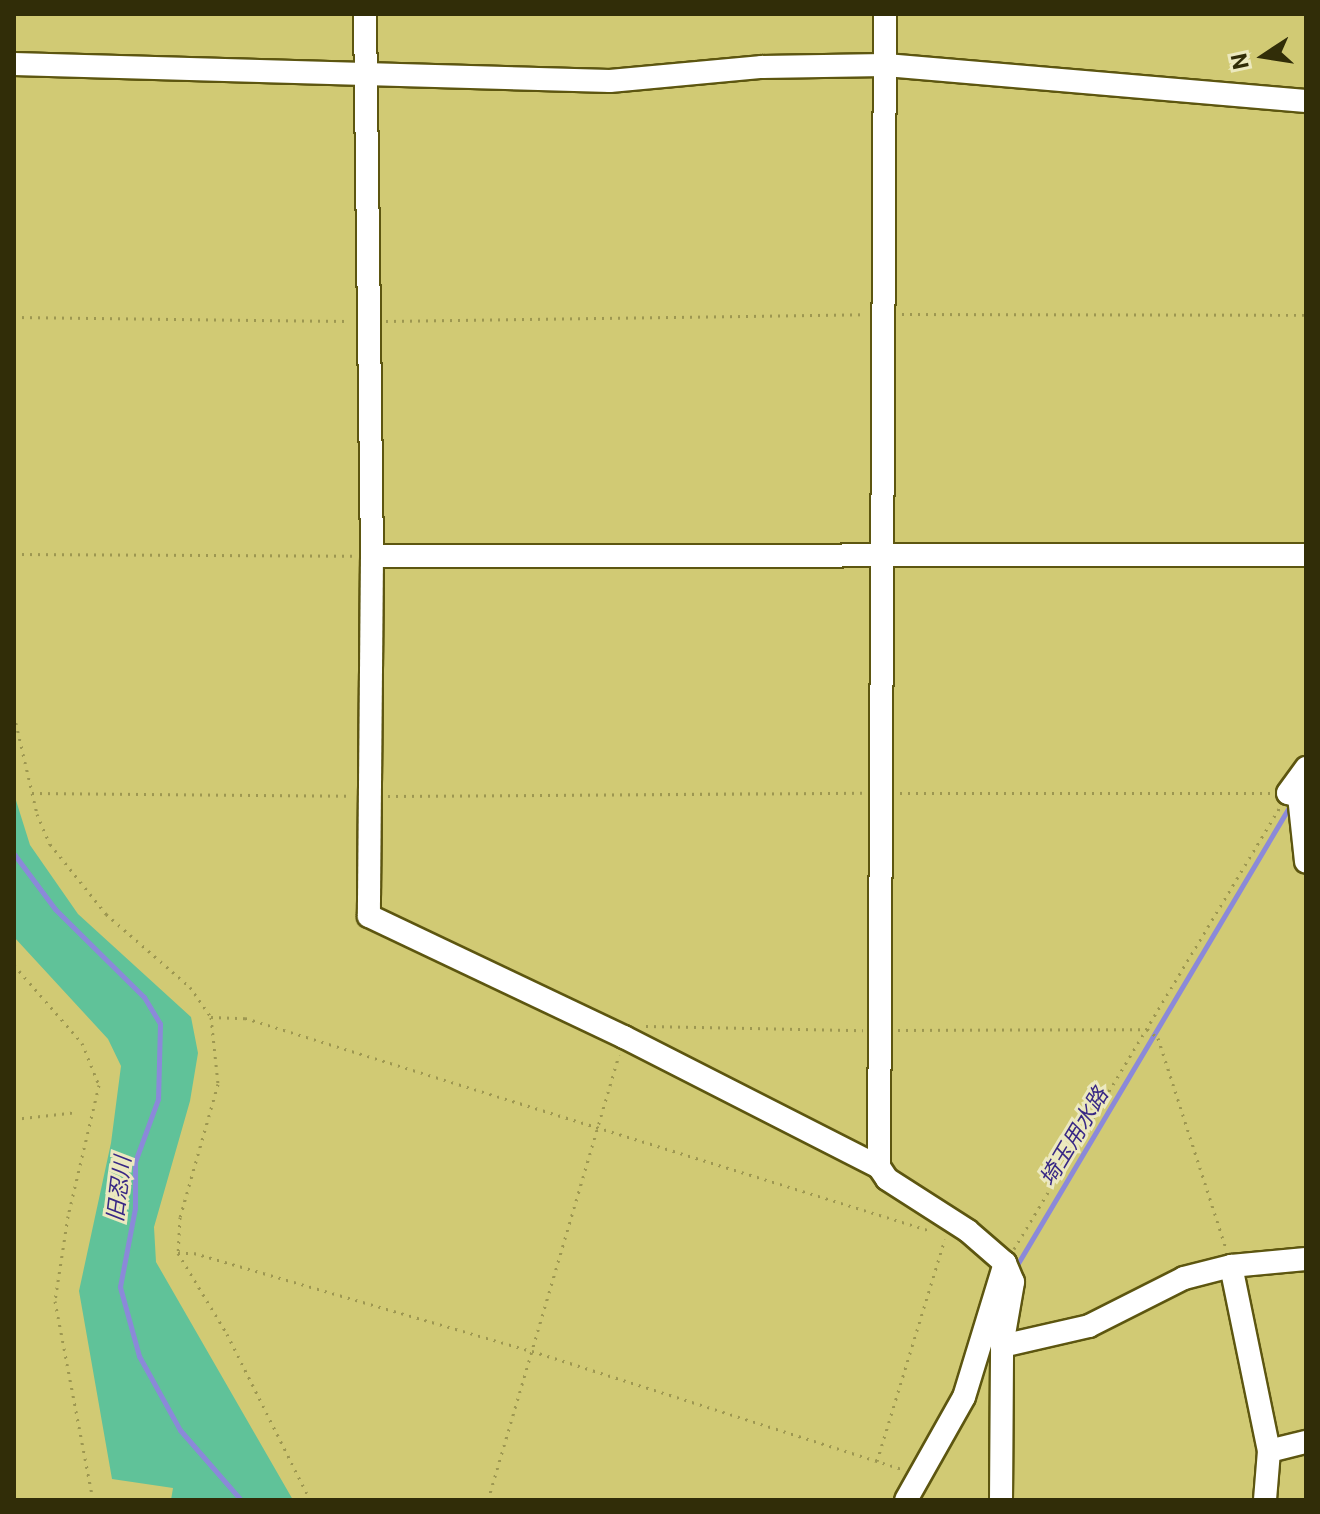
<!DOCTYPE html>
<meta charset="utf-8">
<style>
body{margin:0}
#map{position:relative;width:1320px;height:1514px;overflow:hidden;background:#d1ca74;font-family:Roboto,"Noto Sans JP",sans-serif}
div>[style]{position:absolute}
.green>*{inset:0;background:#60c299}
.stream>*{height:5px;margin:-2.5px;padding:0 2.5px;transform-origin:2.5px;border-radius:2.5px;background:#8b89d9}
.path>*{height:3px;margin-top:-1.5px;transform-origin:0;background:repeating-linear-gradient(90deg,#9d9751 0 2px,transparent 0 8px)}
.roads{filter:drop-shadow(2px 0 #5d5610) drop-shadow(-2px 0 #5d5610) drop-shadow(0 2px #5d5610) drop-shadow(0 -2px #5d5610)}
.minor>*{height:22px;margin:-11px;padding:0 11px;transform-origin:11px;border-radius:11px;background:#fff}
span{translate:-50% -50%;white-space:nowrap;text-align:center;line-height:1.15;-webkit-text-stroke:6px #ece9bf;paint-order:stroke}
.water-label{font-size:22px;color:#382885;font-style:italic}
.frame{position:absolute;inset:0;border:16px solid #312d08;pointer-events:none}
.north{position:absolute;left:1224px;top:16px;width:80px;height:80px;-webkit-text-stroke:6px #ece9bf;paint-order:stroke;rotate:258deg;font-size:22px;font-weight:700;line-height:32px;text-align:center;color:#312d08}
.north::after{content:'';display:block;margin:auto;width:28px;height:36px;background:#312d08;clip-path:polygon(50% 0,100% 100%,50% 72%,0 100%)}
</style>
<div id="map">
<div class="green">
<i style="clip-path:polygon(14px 794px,30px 845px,78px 914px,191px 1017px,198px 1053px,190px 1101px,154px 1227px,156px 1262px,293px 1500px,171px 1500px,173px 1488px,112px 1479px,79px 1291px,111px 1143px,121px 1066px,108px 1039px,14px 937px)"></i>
</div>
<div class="stream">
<i style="left:14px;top:854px;width:69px;rotate:53.3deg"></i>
<i style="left:55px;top:909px;width:125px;rotate:44.7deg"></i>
<i style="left:144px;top:997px;width:31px;rotate:59deg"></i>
<i style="left:160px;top:1024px;width:75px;rotate:91.5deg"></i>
<i style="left:158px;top:1099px;width:67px;rotate:110.1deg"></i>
<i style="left:135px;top:1162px;width:46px;rotate:90deg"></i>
<i style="left:135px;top:1208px;width:80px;rotate:100.8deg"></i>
<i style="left:120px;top:1287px;width:72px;rotate:74.6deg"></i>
<i style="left:139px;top:1356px;width:85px;rotate:61deg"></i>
<i style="left:180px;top:1430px;width:93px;rotate:48.9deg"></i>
<i style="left:1014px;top:1270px;width:542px;rotate:-59.27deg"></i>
</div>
<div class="path">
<i style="left:902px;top:314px;width:404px;rotate:0.1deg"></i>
<i style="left:14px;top:317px;width:336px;rotate:0.7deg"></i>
<i style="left:386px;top:321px;width:480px;rotate:-0.8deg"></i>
<i style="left:14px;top:554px;width:340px;rotate:0.3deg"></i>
<i style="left:14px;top:715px;width:102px;rotate:76.9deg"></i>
<i style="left:37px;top:814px;width:33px;rotate:67deg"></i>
<i style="left:50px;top:844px;width:90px;rotate:51.3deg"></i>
<i style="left:106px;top:914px;width:111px;rotate:41deg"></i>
<i style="left:190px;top:987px;width:37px;rotate:55deg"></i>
<i style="left:211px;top:1017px;width:67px;rotate:84deg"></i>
<i style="left:218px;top:1084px;width:138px;rotate:105.9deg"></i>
<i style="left:180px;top:1217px;width:36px;rotate:93deg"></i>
<i style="left:178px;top:1253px;width:95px;rotate:58.8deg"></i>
<i style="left:227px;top:1334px;width:186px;rotate:63.4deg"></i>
<i style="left:32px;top:793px;width:320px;rotate:0.5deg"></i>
<i style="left:900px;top:793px;width:372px"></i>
<i style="left:388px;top:796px;width:476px;rotate:-0.4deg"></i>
<i style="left:14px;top:965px;width:103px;rotate:48.9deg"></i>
<i style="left:82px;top:1043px;width:45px;rotate:68deg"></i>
<i style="left:99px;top:1085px;width:135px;rotate:103.3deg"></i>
<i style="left:68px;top:1216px;width:86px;rotate:98.7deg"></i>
<i style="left:55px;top:1301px;width:203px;rotate:79.2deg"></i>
<i style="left:211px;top:1017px;width:34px;rotate:2deg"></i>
<i style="left:245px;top:1018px;width:718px;rotate:17.25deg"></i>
<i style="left:646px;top:1026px;width:217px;rotate:1.1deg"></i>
<i style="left:898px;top:1030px;width:249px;rotate:-0.2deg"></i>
<i style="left:1147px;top:1029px;width:14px;rotate:39deg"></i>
<i style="left:1158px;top:1038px;width:222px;rotate:72.1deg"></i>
<i style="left:14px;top:1119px;width:64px;rotate:-6.2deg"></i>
<i style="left:1014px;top:1249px;width:516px;rotate:-58.96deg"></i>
<i style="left:178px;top:1253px;width:16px"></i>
<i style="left:194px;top:1253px;width:352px;rotate:16.2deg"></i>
<i style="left:532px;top:1351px;width:392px;rotate:17.7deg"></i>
<i style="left:877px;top:1461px;width:232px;rotate:-73deg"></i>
<i style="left:488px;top:1500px;width:464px;rotate:-73.6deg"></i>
</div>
<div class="roads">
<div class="minor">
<i style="left:365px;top:14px;width:542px;rotate:89.26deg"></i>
<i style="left:372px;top:556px;width:934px;rotate:-0.06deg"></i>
<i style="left:14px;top:64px;width:596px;rotate:1.63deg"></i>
<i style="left:610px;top:81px;width:153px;rotate:-5.3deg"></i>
<i style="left:762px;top:67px;width:123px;rotate:-0.9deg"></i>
<i style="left:885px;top:65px;width:423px;rotate:4.9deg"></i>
<i style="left:372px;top:556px;width:360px;rotate:90.5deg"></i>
<i style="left:369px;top:916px;width:282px;rotate:25.4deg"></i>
<i style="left:624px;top:1037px;width:286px;rotate:27deg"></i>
<i style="left:879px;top:1167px;width:14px;rotate:56deg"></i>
<i style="left:887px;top:1179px;width:96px;rotate:32.7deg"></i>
<i style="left:968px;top:1231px;width:49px;rotate:40.9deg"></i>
<i style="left:1005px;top:1263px;width:140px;rotate:107deg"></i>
<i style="left:964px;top:1397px;width:118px;rotate:119.4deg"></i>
<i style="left:1299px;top:796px;width:11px;rotate:-165deg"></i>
<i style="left:1288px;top:793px;width:31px;rotate:-54deg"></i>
<i style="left:1306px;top:798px;width:7px;rotate:-164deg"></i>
<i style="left:1299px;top:796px;width:66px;rotate:83.9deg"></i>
<i style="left:879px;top:1167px;width:1153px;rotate:-89.7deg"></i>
<i style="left:1231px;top:1266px;width:189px;rotate:78.4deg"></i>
<i style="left:1269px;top:1451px;width:49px;rotate:94.7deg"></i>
<i style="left:1002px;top:1346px;width:89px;rotate:-12.9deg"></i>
<i style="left:1089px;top:1326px;width:106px;rotate:-26.8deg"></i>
<i style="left:1184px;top:1278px;width:49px;rotate:-14.3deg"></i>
<i style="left:1231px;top:1266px;width:75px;rotate:-5.3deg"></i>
<i style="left:1269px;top:1451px;width:38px;rotate:-14deg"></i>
<i style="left:1001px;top:1500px;width:154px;rotate:-89.6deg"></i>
<i style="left:1002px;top:1346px;width:65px;rotate:-80.2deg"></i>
<i style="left:1013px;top:1282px;width:21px;rotate:-113deg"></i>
</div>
</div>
<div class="water-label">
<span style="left:1074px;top:1137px;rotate:-59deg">埼玉用水路</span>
<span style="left:119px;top:1189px;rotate:-83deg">旧忍川</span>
</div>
<div class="frame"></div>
<div class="north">N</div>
</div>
